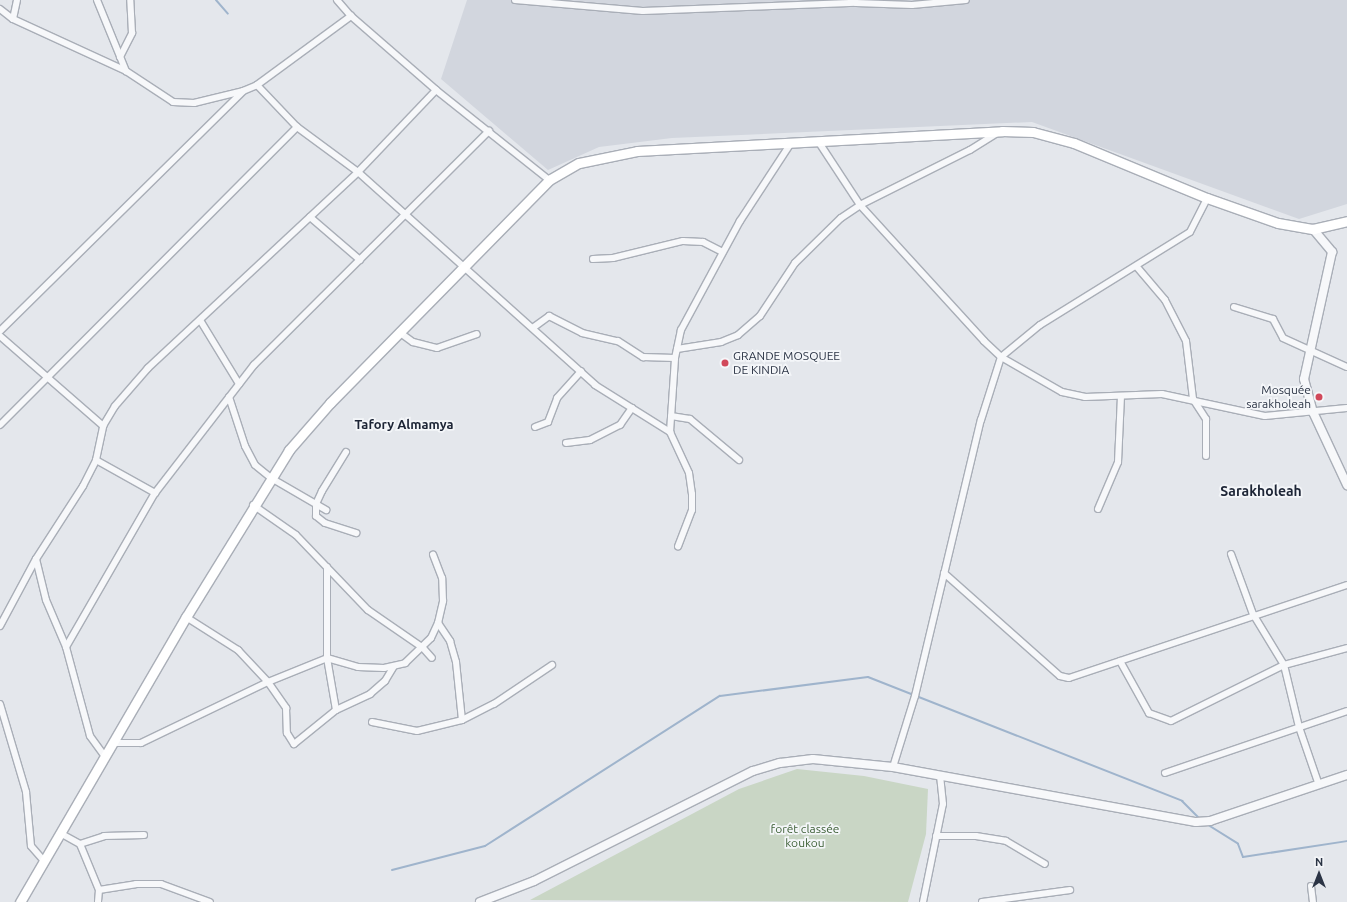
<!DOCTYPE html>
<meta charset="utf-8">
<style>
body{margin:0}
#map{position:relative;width:1347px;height:902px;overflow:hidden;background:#e4e7ec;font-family:Ubuntu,sans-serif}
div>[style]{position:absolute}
.built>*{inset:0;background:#d2d6de}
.green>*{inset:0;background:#c9d6c5}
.stream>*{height:2px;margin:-1px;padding:0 1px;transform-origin:1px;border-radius:1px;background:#9fb4cc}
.roads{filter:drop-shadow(1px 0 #a9aeb7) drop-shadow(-1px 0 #a9aeb7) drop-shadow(0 1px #a9aeb7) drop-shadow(0 -1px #a9aeb7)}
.minor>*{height:6px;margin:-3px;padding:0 3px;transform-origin:3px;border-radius:3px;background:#f7f8fa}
.tertiary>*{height:8px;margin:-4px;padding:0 4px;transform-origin:4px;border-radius:4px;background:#f7f8fa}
.secondary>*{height:9px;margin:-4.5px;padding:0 4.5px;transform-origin:4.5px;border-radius:4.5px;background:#fff}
.dots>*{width:11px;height:11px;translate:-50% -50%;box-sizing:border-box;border:2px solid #f4f6f9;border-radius:50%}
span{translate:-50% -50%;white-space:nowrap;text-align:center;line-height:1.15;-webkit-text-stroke:3.5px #f4f6f9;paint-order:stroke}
.poi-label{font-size:12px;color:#2b3445}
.left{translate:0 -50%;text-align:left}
.right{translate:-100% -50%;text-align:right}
.park-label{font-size:12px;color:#3f6138}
.neighbourhood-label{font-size:13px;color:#1d2536;font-weight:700}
.quarter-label{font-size:14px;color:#1d2536;font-weight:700}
.north{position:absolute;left:1299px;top:854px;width:40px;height:40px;-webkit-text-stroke:3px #f4f6f9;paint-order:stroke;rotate:0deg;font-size:11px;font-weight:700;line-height:16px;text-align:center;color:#2b3445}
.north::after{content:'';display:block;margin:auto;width:14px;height:18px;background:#2b3445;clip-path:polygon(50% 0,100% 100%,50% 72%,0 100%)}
</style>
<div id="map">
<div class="built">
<i style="clip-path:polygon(467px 0,1347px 0,1347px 204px,1299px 219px,1032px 122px,672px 138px,599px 147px,548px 170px,441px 79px)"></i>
</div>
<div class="green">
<i style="clip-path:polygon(797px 769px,864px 776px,928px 789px,926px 834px,908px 902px,530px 900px,739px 789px)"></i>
</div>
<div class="stream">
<i style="left:216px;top:0;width:18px;rotate:49deg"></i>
<i style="left:1205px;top:823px;width:39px;rotate:32deg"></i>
<i style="left:1238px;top:844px;width:14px;rotate:69deg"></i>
<i style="left:1243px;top:857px;width:105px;rotate:-8.7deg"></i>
<i style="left:392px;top:870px;width:96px;rotate:-14.5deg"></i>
<i style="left:485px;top:846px;width:279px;rotate:-32.6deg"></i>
<i style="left:720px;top:696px;width:149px;rotate:-7.3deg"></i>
<i style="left:868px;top:677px;width:338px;rotate:21.5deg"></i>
<i style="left:1182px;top:801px;width:25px;rotate:45deg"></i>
</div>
<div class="roads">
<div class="minor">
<i style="left:97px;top:0;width:77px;rotate:67.8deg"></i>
<i style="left:337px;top:0;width:21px;rotate:49deg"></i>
<i style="left:351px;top:16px;width:113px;rotate:41deg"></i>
<i style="left:436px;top:90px;width:144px;rotate:38.5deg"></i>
<i style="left:515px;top:0;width:128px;rotate:4.9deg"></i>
<i style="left:643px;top:11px;width:213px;rotate:-2.2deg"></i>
<i style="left:856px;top:3px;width:56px;rotate:2deg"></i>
<i style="left:912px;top:5px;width:54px;rotate:-5.3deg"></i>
<i style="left:0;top:9px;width:16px;rotate:38deg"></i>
<i style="left:13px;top:19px;width:124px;rotate:24.7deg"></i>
<i style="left:126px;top:71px;width:56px;rotate:33.4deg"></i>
<i style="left:173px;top:102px;width:21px;rotate:3deg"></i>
<i style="left:194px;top:103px;width:50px;rotate:-13.8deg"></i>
<i style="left:13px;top:19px;width:19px;rotate:-78deg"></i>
<i style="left:120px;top:57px;width:27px;rotate:-63deg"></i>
<i style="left:132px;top:33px;width:33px;rotate:-93deg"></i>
<i style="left:257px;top:85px;width:58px;rotate:46.4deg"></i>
<i style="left:297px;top:127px;width:76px;rotate:36.4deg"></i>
<i style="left:358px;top:172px;width:319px;rotate:41.9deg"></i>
<i style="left:595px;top:385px;width:89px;rotate:32.1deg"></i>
<i style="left:670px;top:432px;width:45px;rotate:65.1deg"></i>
<i style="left:689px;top:473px;width:21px;rotate:82deg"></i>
<i style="left:692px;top:494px;width:16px;rotate:90deg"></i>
<i style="left:692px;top:510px;width:39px;rotate:111deg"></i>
<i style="left:818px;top:141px;width:77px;rotate:56.7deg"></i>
<i style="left:860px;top:205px;width:184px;rotate:47.6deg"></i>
<i style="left:984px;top:341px;width:23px;rotate:43deg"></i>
<i style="left:1001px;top:357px;width:70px;rotate:29.8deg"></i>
<i style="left:1062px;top:392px;width:24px;rotate:12deg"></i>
<i style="left:1085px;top:397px;width:77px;rotate:-2.2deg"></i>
<i style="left:1162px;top:394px;width:105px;rotate:12.1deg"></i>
<i style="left:1265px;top:416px;width:82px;rotate:-5.6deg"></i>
<i style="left:310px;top:217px;width:66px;rotate:40.7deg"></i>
<i style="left:593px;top:259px;width:20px;rotate:-3deg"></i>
<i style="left:613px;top:258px;width:72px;rotate:-13.7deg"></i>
<i style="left:683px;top:241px;width:20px;rotate:3deg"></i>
<i style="left:703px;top:242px;width:22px;rotate:27deg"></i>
<i style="left:1137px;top:267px;width:43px;rotate:49.7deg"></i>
<i style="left:1165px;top:300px;width:46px;rotate:62.9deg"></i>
<i style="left:1186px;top:341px;width:58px;rotate:83.1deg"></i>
<i style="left:1193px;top:399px;width:24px;rotate:57deg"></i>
<i style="left:1206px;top:419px;width:37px;rotate:90deg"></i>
<i style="left:1234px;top:307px;width:41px;rotate:17.1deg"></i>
<i style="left:1273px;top:319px;width:21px;rotate:62deg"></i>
<i style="left:1283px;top:338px;width:70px;rotate:24.4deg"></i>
<i style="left:200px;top:320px;width:75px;rotate:58.6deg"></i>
<i style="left:534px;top:327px;width:19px;rotate:-36deg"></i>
<i style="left:549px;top:316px;width:37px;rotate:27deg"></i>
<i style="left:582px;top:333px;width:37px;rotate:13deg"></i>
<i style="left:618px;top:341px;width:30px;rotate:33deg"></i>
<i style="left:643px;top:357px;width:32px;rotate:2deg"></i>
<i style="left:0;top:331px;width:342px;rotate:-44.6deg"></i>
<i style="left:243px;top:91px;width:15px;rotate:-23deg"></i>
<i style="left:257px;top:85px;width:117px;rotate:-36.3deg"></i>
<i style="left:399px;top:332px;width:17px;rotate:36deg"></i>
<i style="left:413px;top:342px;width:25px;rotate:14deg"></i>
<i style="left:437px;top:348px;width:42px;rotate:-19.3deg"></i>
<i style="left:0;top:336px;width:137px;rotate:41.1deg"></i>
<i style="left:677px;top:349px;width:45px;rotate:-9deg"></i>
<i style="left:721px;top:342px;width:18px;rotate:-22deg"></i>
<i style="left:738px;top:335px;width:29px;rotate:-41deg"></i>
<i style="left:760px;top:316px;width:64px;rotate:-56.6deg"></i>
<i style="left:795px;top:263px;width:64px;rotate:-44.4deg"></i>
<i style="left:841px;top:218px;width:23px;rotate:-34deg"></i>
<i style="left:860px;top:205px;width:123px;rotate:-26.6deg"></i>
<i style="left:970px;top:150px;width:34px;rotate:-32deg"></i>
<i style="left:229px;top:397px;width:52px;rotate:71.9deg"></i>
<i style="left:245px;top:446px;width:21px;rotate:62deg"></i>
<i style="left:255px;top:465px;width:21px;rotate:39deg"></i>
<i style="left:271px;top:478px;width:64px;rotate:30.2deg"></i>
<i style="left:671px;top:416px;width:19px;rotate:9deg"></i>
<i style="left:690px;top:419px;width:64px;rotate:39.9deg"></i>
<i style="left:0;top:425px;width:421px;rotate:-45.1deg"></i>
<i style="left:535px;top:427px;width:14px;rotate:-21deg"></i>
<i style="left:548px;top:422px;width:26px;rotate:-69deg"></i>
<i style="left:557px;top:398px;width:36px;rotate:-48deg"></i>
<i style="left:670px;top:432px;width:74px;rotate:-86.1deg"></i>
<i style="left:675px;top:358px;width:29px;rotate:-78deg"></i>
<i style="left:681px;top:330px;width:124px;rotate:-61.6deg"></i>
<i style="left:740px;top:221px;width:93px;rotate:-56.8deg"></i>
<i style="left:566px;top:443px;width:24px;rotate:-7deg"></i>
<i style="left:590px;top:440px;width:34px;rotate:-27deg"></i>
<i style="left:620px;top:425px;width:21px;rotate:-55deg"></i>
<i style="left:346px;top:452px;width:46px;rotate:121.6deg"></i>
<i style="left:322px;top:491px;width:14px;rotate:115deg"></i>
<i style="left:316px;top:504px;width:12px;rotate:90deg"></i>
<i style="left:316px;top:516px;width:11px;rotate:38deg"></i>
<i style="left:325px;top:523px;width:33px;rotate:18deg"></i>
<i style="left:96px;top:460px;width:68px;rotate:29.2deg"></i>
<i style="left:253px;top:505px;width:52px;rotate:34.9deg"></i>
<i style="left:296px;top:535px;width:104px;rotate:46.2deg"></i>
<i style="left:368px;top:610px;width:67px;rotate:34.6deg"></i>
<i style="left:423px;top:648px;width:13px;rotate:48deg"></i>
<i style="left:1098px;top:509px;width:51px;rotate:-66.9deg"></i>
<i style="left:1118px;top:462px;width:66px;rotate:-87.4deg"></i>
<i style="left:1231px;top:554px;width:64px;rotate:69.9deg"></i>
<i style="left:1253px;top:614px;width:60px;rotate:58.7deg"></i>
<i style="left:1284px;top:665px;width:64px;rotate:76.4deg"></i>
<i style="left:1299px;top:727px;width:61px;rotate:71deg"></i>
<i style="left:36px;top:559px;width:42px;rotate:76.3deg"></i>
<i style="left:46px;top:600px;width:51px;rotate:66.9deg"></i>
<i style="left:66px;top:647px;width:92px;rotate:74.9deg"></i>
<i style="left:90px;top:736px;width:26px;rotate:54deg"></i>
<i style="left:944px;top:573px;width:155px;rotate:41.6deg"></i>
<i style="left:1060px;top:676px;width:9px;rotate:13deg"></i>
<i style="left:1069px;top:678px;width:293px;rotate:-18.5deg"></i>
<i style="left:186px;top:617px;width:62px;rotate:32.4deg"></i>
<i style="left:238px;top:650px;width:44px;rotate:46.8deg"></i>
<i style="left:268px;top:682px;width:32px;rotate:55deg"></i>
<i style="left:286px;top:708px;width:25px;rotate:88deg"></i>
<i style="left:287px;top:733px;width:13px;rotate:58deg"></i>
<i style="left:294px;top:744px;width:54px;rotate:-39deg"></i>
<i style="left:336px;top:710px;width:38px;rotate:-25deg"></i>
<i style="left:370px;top:694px;width:20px;rotate:-41deg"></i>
<i style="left:385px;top:681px;width:17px;rotate:-59deg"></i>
<i style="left:438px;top:623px;width:22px;rotate:56deg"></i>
<i style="left:450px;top:641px;width:22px;rotate:74deg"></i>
<i style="left:456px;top:662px;width:58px;rotate:84.1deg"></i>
<i style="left:0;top:626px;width:76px;rotate:-61.8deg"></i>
<i style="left:36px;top:559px;width:87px;rotate:-57.2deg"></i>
<i style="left:83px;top:486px;width:29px;rotate:-63deg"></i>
<i style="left:96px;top:460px;width:35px;rotate:-78deg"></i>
<i style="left:103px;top:426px;width:23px;rotate:-59deg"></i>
<i style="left:115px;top:406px;width:50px;rotate:-49deg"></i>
<i style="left:148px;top:368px;width:287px;rotate:-43deg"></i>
<i style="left:358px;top:172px;width:113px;rotate:-46.4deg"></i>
<i style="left:66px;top:647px;width:178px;rotate:-60deg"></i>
<i style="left:155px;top:493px;width:162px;rotate:-52.3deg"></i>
<i style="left:254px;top:365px;width:332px;rotate:-44.9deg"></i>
<i style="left:1120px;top:661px;width:60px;rotate:60.9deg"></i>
<i style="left:1149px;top:713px;width:23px;rotate:20deg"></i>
<i style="left:1171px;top:721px;width:126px;rotate:-26.4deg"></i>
<i style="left:1284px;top:665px;width:65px;rotate:-15.1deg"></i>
<i style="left:0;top:704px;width:92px;rotate:73.5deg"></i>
<i style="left:26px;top:792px;width:54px;rotate:84.7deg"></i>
<i style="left:31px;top:846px;width:20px;rotate:49deg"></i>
<i style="left:336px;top:710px;width:53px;rotate:-99.8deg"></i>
<i style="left:327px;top:658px;width:32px;rotate:16deg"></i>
<i style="left:358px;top:667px;width:26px;rotate:2deg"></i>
<i style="left:384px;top:668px;width:22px;rotate:-13deg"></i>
<i style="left:405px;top:663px;width:36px;rotate:-44deg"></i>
<i style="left:431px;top:638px;width:17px;rotate:-65deg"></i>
<i style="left:438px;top:623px;width:23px;rotate:-77deg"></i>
<i style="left:443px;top:601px;width:23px;rotate:-92deg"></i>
<i style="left:442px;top:578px;width:25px;rotate:-111deg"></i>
<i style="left:372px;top:722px;width:46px;rotate:11.3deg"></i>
<i style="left:417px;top:731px;width:46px;rotate:-13.7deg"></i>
<i style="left:462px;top:720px;width:36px;rotate:-27deg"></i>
<i style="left:494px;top:704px;width:70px;rotate:-33.9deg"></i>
<i style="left:114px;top:743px;width:27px"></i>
<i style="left:141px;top:743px;width:141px;rotate:-25.7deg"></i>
<i style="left:268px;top:682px;width:64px;rotate:-22.1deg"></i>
<i style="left:327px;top:658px;width:91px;rotate:-90deg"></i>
<i style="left:893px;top:767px;width:74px;rotate:-72.8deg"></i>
<i style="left:915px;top:696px;width:284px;rotate:-76.6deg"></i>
<i style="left:981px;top:420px;width:66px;rotate:-72.4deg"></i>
<i style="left:1001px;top:357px;width:50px;rotate:-39.4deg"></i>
<i style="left:1040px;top:325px;width:176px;rotate:-31.8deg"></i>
<i style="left:1190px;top:232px;width:38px;rotate:-63deg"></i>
<i style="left:1165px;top:773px;width:192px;rotate:-18.8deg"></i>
<i style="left:60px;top:833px;width:23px;rotate:29deg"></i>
<i style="left:80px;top:844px;width:50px;rotate:67.6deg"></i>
<i style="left:99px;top:890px;width:12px;rotate:95deg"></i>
<i style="left:936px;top:836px;width:40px"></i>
<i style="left:976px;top:836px;width:30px;rotate:9deg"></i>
<i style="left:1006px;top:841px;width:45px;rotate:30.5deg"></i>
<i style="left:80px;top:844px;width:25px;rotate:-18deg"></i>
<i style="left:104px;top:836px;width:40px;rotate:-1.4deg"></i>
<i style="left:1311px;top:886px;width:16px;rotate:83deg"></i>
<i style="left:99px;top:890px;width:37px;rotate:-9deg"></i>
<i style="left:136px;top:884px;width:25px"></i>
<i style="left:161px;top:884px;width:52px;rotate:20.2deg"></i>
<i style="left:923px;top:902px;width:100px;rotate:-78.5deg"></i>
<i style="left:943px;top:804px;width:28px;rotate:-96deg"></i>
<i style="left:982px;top:902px;width:89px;rotate:-7.8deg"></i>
</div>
<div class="tertiary">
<i style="left:1313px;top:229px;width:30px;rotate:50deg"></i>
<i style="left:1332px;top:252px;width:130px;rotate:102.4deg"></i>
<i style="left:1304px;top:379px;width:34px;rotate:75deg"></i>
<i style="left:1313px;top:412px;width:81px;rotate:65deg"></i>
<i style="left:480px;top:902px;width:58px;rotate:-21.3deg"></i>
<i style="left:534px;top:881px;width:245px;rotate:-26.7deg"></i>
<i style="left:753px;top:771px;width:28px;rotate:-17deg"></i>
<i style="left:780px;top:763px;width:33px;rotate:-7deg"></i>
<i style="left:813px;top:759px;width:80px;rotate:5.7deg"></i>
<i style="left:893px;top:767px;width:308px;rotate:10.3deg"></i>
<i style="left:1196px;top:822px;width:14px;rotate:-4deg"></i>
<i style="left:1210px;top:821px;width:145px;rotate:-18.6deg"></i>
</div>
<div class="secondary">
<i style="left:20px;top:902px;width:330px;rotate:-59.8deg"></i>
<i style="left:186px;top:617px;width:196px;rotate:-58.3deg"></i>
<i style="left:289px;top:450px;width:62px;rotate:-48.9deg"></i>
<i style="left:330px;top:403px;width:313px;rotate:-45.5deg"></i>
<i style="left:549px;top:180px;width:34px;rotate:-30deg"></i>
<i style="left:579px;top:163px;width:59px;rotate:-11.7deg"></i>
<i style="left:637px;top:151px;width:366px;rotate:-3.1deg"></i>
<i style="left:1002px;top:131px;width:31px;rotate:2deg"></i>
<i style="left:1033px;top:132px;width:42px;rotate:15deg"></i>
<i style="left:1074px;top:143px;width:144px;rotate:22.5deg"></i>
<i style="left:1207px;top:198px;width:75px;rotate:19.4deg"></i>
<i style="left:1278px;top:223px;width:36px;rotate:10deg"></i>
<i style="left:1313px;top:229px;width:35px;rotate:-13deg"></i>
</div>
</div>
<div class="dots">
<i style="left:725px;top:363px;background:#d1495b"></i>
<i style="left:1319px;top:397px;background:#d1495b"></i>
</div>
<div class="poi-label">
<span class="left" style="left:733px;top:363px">GRANDE MOSQUEE<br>DE KINDIA</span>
<span class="right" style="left:1311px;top:397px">Mosquée<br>sarakholeah</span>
</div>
<div class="park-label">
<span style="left:805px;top:836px">forêt classée<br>koukou</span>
</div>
<div class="neighbourhood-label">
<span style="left:404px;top:424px">Tafory Almamya</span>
</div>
<div class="quarter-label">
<span style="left:1261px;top:491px">Sarakholeah</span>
</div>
<div class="north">N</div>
</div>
